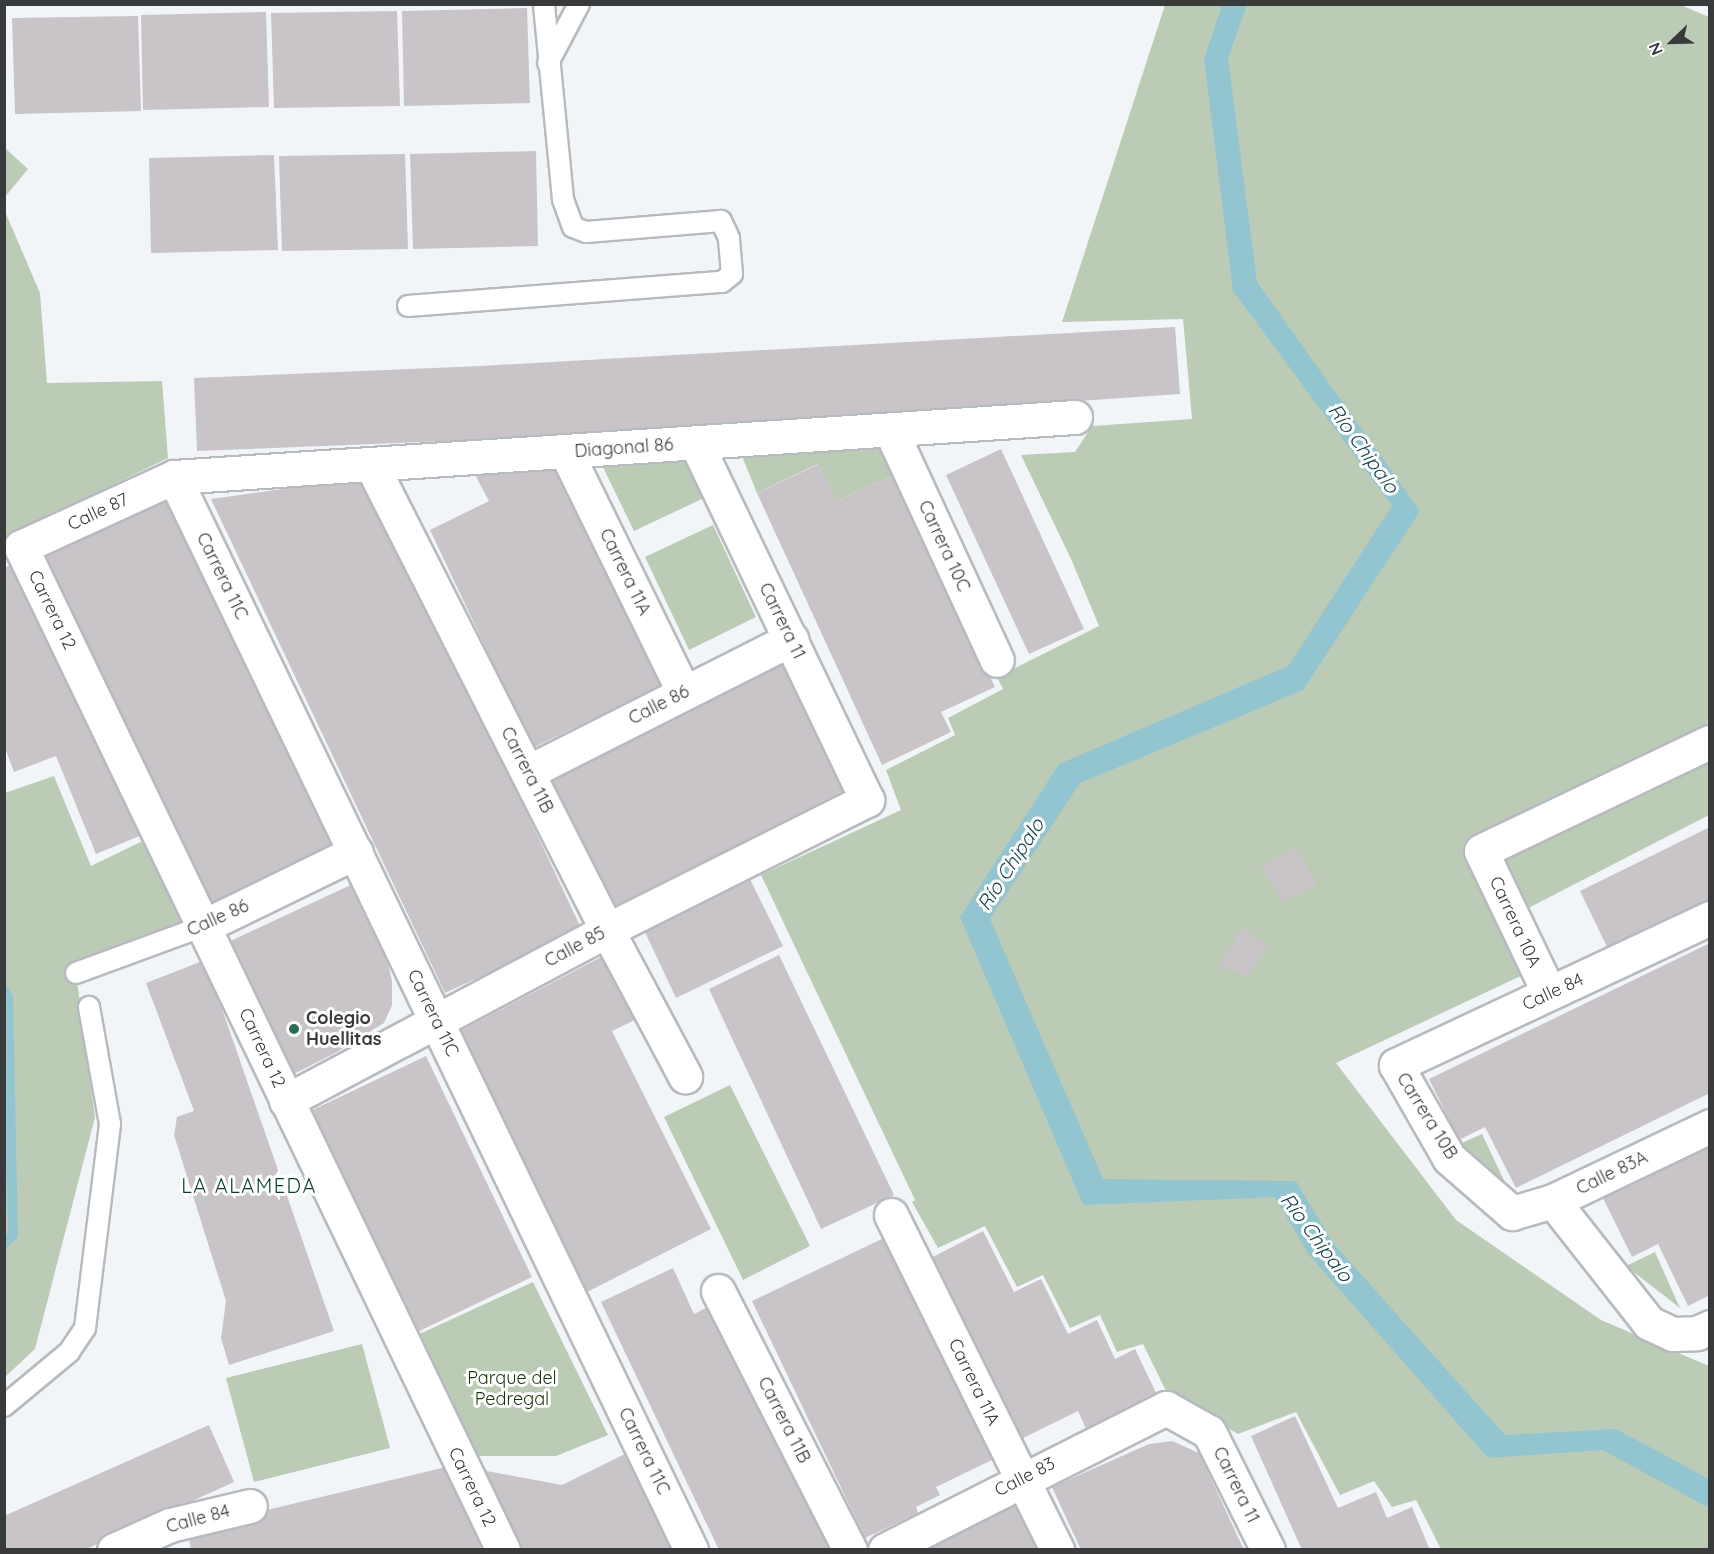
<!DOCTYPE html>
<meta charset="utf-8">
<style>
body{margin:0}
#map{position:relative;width:1714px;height:1554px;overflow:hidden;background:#f1f5f8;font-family:Quicksand,sans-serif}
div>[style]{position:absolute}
.green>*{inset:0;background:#bccbb6}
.water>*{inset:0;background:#93c5d0}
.stream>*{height:10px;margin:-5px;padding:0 5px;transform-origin:5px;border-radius:5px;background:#93c5d0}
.building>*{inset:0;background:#c8c4c7}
.roads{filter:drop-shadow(2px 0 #b7babe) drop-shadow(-2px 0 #b7babe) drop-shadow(0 2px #b7babe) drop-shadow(0 -2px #b7babe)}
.service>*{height:20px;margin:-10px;padding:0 10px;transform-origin:10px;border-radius:10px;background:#fff}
.minor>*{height:33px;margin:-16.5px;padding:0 16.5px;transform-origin:16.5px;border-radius:16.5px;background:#fff}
.dots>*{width:16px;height:16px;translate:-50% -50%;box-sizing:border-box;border:3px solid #fff;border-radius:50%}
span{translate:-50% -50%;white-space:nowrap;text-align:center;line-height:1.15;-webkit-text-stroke:6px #fff;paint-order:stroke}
.street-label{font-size:18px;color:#393a3c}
.poi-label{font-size:18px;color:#393a3c;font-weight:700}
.left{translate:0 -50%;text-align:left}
.park-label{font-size:18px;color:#163604}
.water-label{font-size:20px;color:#1a474f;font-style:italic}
.neighbourhood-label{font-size:20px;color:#073e2f;letter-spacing:1.5px}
.frame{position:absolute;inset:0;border:6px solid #393a3c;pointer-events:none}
.north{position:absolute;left:1642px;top:12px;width:60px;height:60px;-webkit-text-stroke:4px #fff;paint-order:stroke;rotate:247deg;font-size:16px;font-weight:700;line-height:24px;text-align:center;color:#393a3c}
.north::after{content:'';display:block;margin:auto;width:21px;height:27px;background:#393a3c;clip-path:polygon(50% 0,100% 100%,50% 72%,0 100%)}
</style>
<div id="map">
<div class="green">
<i style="clip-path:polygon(1678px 4px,1709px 17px,1710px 720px,1707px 722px,1710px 726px,1709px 815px,1503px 921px,1529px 972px,1336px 1063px,1456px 1220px,1601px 1320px,1709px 1366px,1709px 1549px,1441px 1549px,1416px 1500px,1392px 1507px,1374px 1481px,1340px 1495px,1296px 1412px,1238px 1434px,1166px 1391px,1143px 1344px,1117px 1352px,1100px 1315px,1070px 1328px,1043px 1275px,1017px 1287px,985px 1226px,938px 1248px,912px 1202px,915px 1200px,761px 875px,901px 810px,886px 770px,955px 735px,948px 718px,1003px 689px,997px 677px,1099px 626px,1072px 561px,1021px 455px,1075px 452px,1092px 426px,1192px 419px,1183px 319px,1062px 322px,1165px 5px)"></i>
<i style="clip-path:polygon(5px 148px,28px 169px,5px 197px)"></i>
<i style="clip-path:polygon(4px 209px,40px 293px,47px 383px,162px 381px,168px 458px,5px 537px)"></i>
<i style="clip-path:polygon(881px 448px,895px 475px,837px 501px,818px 464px,757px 493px,741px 454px)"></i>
<i style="clip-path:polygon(687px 462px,704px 498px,634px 531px,601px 463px)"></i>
<i style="clip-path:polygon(713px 525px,756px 617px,689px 650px,645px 557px)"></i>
<i style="clip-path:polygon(54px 776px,91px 866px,159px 833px,204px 926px,76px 973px,95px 1117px,35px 1349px,5px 1377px,5px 793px)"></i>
<i style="clip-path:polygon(730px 1085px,810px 1246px,743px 1280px,664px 1117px)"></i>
<i style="clip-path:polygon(1482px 1134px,1512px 1197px,1455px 1146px)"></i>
<i style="clip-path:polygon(1655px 1252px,1680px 1308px,1626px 1266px)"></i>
<i style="clip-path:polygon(533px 1282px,608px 1435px,556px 1456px,471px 1456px,413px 1337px)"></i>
<i style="clip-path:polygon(362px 1344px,390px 1448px,254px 1482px,226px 1378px)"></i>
</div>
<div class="water">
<i style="clip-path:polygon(1222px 5px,1247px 5px,1228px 58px,1257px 282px,1420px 511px,1303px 690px,1080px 783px,990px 919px,1103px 1179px,1296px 1181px,1333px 1243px,1505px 1435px,1616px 1429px,1709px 1479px,1709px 1508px,1603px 1450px,1488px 1458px,1309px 1255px,1275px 1197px,1083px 1205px,960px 917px,1059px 764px,1288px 666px,1392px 506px,1233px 291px,1204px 59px)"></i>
</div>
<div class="stream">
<i style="left:4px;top:990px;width:9px;rotate:63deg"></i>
<i style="left:8px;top:998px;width:237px;rotate:88.8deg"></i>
<i style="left:13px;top:1235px;width:12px;rotate:138deg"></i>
</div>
<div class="building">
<i style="clip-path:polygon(527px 8px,530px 103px,404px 106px,402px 11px)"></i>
<i style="clip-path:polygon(397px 11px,400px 106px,274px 108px,271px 13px)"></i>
<i style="clip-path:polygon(266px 12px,269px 107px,143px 110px,141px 15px)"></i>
<i style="clip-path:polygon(138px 16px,141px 111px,15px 114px,12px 18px)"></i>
<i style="clip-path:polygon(536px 151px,538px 246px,413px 249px,410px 154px)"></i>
<i style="clip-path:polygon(405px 154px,408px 249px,282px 251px,279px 156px)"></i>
<i style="clip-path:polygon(274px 155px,278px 250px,151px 253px,149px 158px)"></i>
<i style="clip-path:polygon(1175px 327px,1180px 394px,550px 437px,197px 451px,194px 378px,481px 366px)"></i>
<i style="clip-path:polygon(1001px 449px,1084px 629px,1029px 654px,946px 475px)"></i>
<i style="clip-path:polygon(819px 464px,837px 501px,895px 475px,995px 687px,941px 712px,951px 732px,882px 765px,757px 493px)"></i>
<i style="clip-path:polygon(558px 470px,666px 683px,533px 748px,430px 530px,489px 501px,474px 473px)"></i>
<i style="clip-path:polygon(361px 478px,508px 773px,582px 930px,445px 993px,211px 499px)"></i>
<i style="clip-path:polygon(171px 492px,342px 850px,213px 909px,44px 554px)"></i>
<i style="clip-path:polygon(21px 561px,142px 835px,96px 854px,56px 756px,14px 772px,4px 745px,4px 568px)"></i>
<i style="clip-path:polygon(786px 659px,851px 793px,609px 909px,545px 776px)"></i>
<i style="clip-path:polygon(1710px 827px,1710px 903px,1609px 951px,1580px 891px)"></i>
<i style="clip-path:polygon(1296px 849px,1318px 885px,1283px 902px,1261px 866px)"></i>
<i style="clip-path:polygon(750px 879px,783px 946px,676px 998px,644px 930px)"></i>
<i style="clip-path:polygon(355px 883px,384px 946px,392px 981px,392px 1005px,384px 1023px,337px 1052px,284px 1079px,224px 944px)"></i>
<i style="clip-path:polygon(1242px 928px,1268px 945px,1250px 976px,1219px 967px)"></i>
<i style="clip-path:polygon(1710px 943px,1710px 1093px,1516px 1188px,1485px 1127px,1459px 1140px,1429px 1079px)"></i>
<i style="clip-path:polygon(607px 954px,639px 1018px,612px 1031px,711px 1229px,585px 1293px,456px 1033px)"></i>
<i style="clip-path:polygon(779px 955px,894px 1195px,821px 1229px,709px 989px)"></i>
<i style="clip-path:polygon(205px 960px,334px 1331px,229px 1365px,221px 1338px,226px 1301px,174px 1135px,177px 1117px,194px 1111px,146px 983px)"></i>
<i style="clip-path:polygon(426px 1056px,532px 1277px,407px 1337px,300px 1116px)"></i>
<i style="clip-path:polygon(1710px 1144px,1710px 1295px,1688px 1306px,1658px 1244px,1632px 1257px,1602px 1196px)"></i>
<i style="clip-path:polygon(983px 1231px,1014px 1292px,1041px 1279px,1068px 1334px,1097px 1320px,1115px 1359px,1135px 1349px,1159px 1399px,1088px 1433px,1078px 1411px,1017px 1441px,929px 1259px)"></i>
<i style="clip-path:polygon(886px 1237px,996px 1458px,936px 1487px,940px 1495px,916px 1507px,918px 1513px,865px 1538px,752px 1301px)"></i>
<i style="clip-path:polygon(673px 1268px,694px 1314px,712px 1305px,836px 1550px,719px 1550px,601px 1302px)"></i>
<i style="clip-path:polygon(1295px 1416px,1338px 1508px,1376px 1492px,1387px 1518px,1412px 1507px,1430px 1550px,1302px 1550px,1251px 1436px)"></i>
<i style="clip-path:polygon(209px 1425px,234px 1482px,84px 1550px,4px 1550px,4px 1516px)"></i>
<i style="clip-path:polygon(1172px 1441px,1199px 1453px,1244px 1550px,1081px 1550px,1052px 1487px,1149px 1444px)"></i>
<i style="clip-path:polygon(625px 1454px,671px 1550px,516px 1550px,481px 1470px,562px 1485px)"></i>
<i style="clip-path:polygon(446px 1467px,483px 1546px,475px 1550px,191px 1550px,187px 1526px,267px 1510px)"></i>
<i style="clip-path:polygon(1021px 1501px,1044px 1550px,921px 1550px)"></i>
</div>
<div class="roads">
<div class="service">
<i style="left:548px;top:63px;width:67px;rotate:-62.3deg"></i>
<i style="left:408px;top:306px;width:315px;rotate:-4.4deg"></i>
<i style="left:722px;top:282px;width:13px;rotate:-39deg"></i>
<i style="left:732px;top:274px;width:36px;rotate:-95deg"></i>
<i style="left:729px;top:238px;width:19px;rotate:-115deg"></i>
<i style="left:721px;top:221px;width:135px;rotate:175.3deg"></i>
<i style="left:586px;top:232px;width:14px;rotate:-159deg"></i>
<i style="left:573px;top:227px;width:30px;rotate:-110deg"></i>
<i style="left:563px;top:199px;width:196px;rotate:-95.6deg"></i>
<i style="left:76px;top:973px;width:136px;rotate:-20.2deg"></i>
<i style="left:4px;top:1406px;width:85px;rotate:-39.7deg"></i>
<i style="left:69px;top:1352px;width:29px;rotate:-56deg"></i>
<i style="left:85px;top:1328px;width:206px;rotate:-83deg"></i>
<i style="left:110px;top:1124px;width:119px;rotate:-100.2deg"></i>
</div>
<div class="minor">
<i style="left:891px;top:431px;width:252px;rotate:65.2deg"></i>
<i style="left:566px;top:452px;width:268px;rotate:63.9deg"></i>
<i style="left:371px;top:464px;width:522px;rotate:63.14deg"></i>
<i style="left:607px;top:930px;width:166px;rotate:61.9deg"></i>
<i style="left:174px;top:477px;width:1191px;rotate:64.27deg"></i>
<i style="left:528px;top:772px;width:295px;rotate:-26.8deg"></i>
<i style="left:1710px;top:918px;width:347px;rotate:154.9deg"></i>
<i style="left:1396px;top:1065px;width:107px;rotate:60.3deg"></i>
<i style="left:1449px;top:1158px;width:84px;rotate:41.1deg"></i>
<i style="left:1512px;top:1213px;width:43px;rotate:-16.3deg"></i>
<i style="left:1553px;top:1201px;width:174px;rotate:-25.5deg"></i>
<i style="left:204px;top:926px;width:169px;rotate:-26deg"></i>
<i style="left:1549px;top:993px;width:157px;rotate:-115.6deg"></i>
<i style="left:1481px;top:851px;width:254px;rotate:-25.5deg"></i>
<i style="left:286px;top:1101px;width:364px;rotate:-28deg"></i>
<i style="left:607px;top:930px;width:291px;rotate:-26.6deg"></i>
<i style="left:867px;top:800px;width:396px;rotate:-115.6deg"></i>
<i style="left:1553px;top:1201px;width:155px;rotate:51.8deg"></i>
<i style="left:1649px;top:1323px;width:26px;rotate:25deg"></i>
<i style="left:1673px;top:1334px;width:24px;rotate:-2deg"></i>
<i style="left:1697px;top:1333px;width:14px;rotate:-25deg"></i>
<i style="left:891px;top:1215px;width:374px;rotate:63.6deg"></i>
<i style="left:718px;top:1291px;width:291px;rotate:63deg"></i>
<i style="left:114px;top:1550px;width:61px;rotate:-24.1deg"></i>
<i style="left:170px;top:1525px;width:82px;rotate:-13.4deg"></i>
<i style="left:503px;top:1550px;width:1113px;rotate:-115.67deg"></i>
<i style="left:21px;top:547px;width:168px;rotate:-24.6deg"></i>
<i style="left:174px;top:477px;width:903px;rotate:-3.81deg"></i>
<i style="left:885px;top:1550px;width:315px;rotate:-26.8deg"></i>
<i style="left:1166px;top:1408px;width:49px;rotate:29.2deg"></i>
<i style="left:1209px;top:1432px;width:132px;rotate:63.4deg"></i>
</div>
</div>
<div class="dots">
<i style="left:294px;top:1029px;background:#2d6b58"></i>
</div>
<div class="street-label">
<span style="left:624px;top:448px;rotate:-4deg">Diagonal 86</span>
<span style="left:98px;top:512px;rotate:-25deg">Calle 87</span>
<span style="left:944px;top:546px;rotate:65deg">Carrera 10C</span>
<span style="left:625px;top:572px;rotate:64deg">Carrera 11A</span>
<span style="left:222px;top:576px;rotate:64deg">Carrera 11C</span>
<span style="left:52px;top:610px;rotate:64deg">Carrera 12</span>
<span style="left:782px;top:621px;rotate:64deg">Carrera 11</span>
<span style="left:659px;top:705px;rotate:-27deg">Calle 86</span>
<span style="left:527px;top:770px;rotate:63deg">Carrera 11B</span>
<span style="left:218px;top:918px;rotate:-24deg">Calle 86</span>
<span style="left:1515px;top:922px;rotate:65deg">Carrera 10A</span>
<span style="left:575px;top:947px;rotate:-28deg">Calle 85</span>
<span style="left:1553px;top:992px;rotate:-25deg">Calle 84</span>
<span style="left:433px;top:1013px;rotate:64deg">Carrera 11C</span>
<span style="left:262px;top:1048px;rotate:65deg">Carrera 12</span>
<span style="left:1427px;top:1116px;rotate:58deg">Carrera 10B</span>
<span style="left:1612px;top:1173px;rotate:-26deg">Calle 83A</span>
<span style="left:974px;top:1382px;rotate:64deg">Carrera 11A</span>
<span style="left:784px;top:1420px;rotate:63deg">Carrera 11B</span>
<span style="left:644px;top:1451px;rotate:64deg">Carrera 11C</span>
<span style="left:1025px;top:1477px;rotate:-27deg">Calle 83</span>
<span style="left:1236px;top:1485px;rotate:64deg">Carrera 11</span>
<span style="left:472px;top:1487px;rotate:64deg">Carrera 12</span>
<span style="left:198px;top:1519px;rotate:-15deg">Calle 84</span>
</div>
<div class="poi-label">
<span class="left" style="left:306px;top:1029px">Colegio<br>Huellitas</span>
</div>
<div class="park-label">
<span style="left:512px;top:1389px">Parque del<br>Pedregal</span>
</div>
<div class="water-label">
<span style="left:1364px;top:448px;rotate:54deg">Río Chipalo</span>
<span style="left:1010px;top:864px;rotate:-57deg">Río Chipalo</span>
<span style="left:1317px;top:1237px;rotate:53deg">Río Chipalo</span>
</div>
<div class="neighbourhood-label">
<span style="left:249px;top:1185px">LA ALAMEDA</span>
</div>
<div class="frame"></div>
<div class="north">N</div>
</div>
